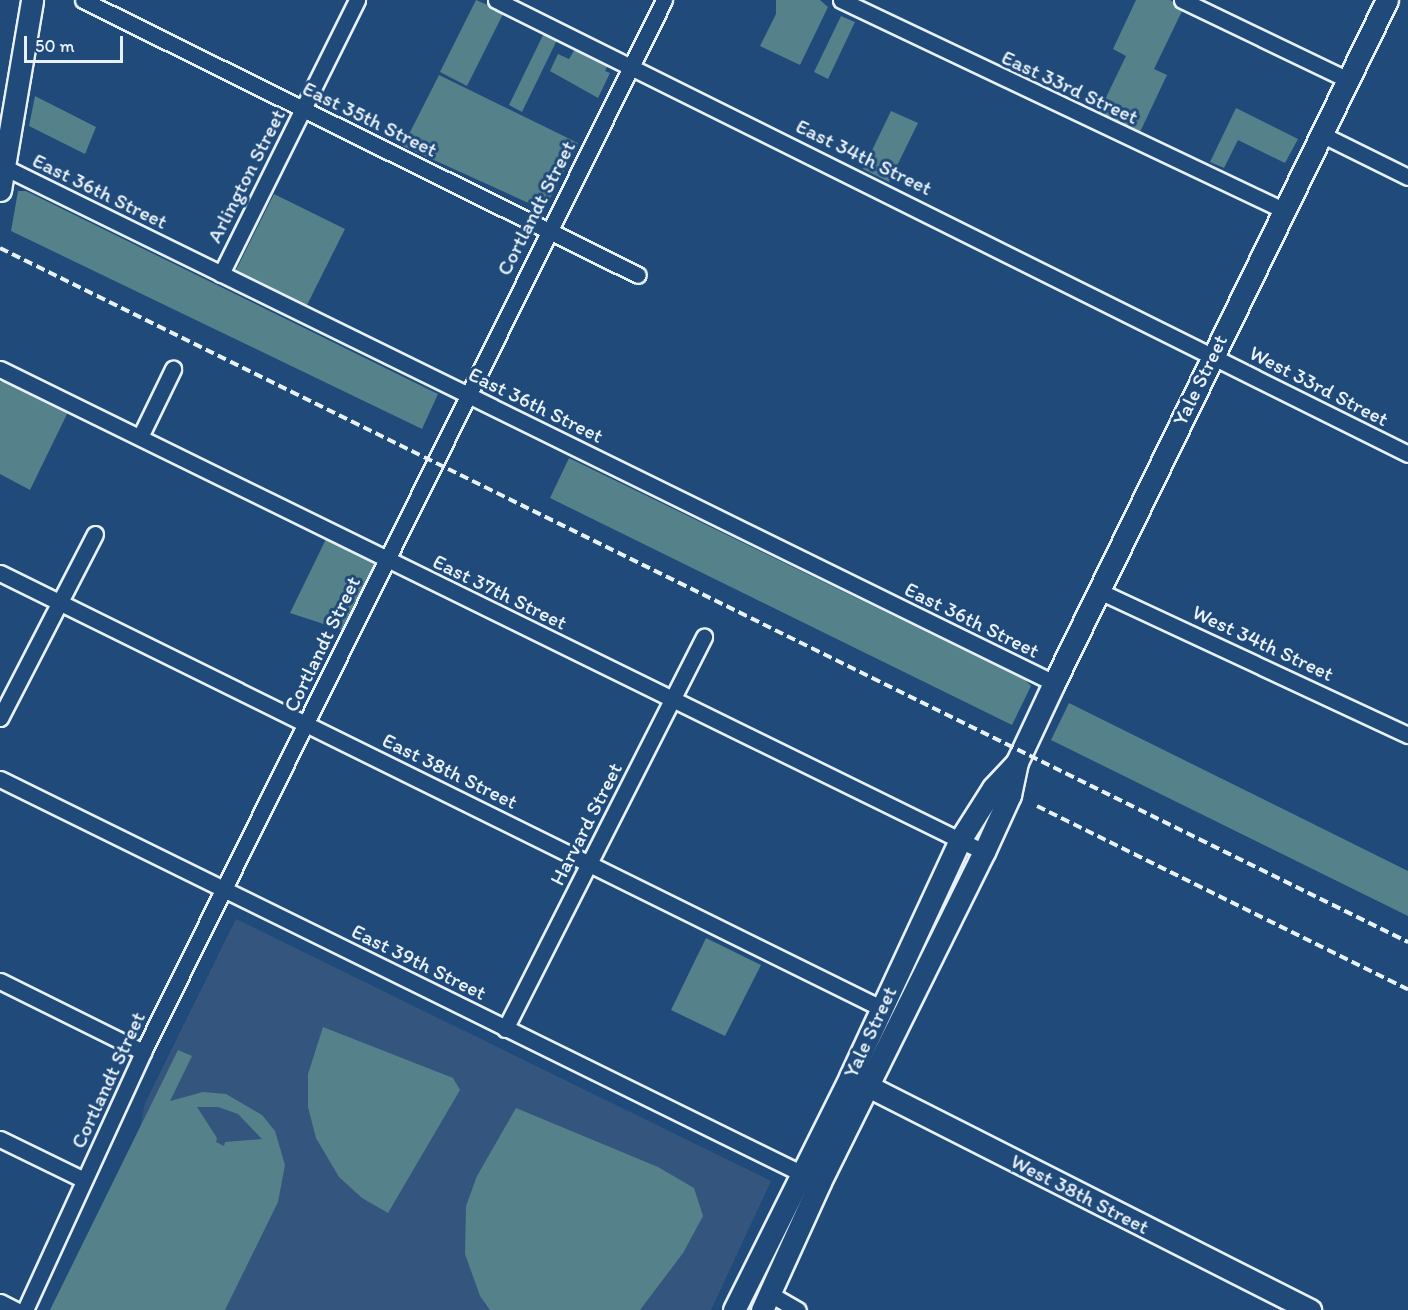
<!DOCTYPE html>
<style>
body{margin:0}
#map{position:relative;width:1408px;height:1310px;overflow:hidden;background:#1f4a7a;font-family:Itim,sans-serif}
div>[style]{position:absolute}
.built>*{inset:0;background:#34567e}
.green>*{inset:0;background:#55818a}
.roads{filter:drop-shadow(2px 0 #e8f1f8) drop-shadow(-2px 0 #e8f1f8) drop-shadow(0 2px #e8f1f8) drop-shadow(0 -2px #e8f1f8)}
.street>*{height:15px;margin:-7.5px;padding:0 7.5px;transform-origin:7.5px;border-radius:7.5px;background:#1f4a7a}
.secondary>*{height:21px;margin:-10.5px;padding:0 10.5px;transform-origin:10.5px;border-radius:10.5px;background:#1f4a7a}
.rail>*{height:4px;margin-top:-2px;transform-origin:0;background:repeating-linear-gradient(90deg,#e8f1f8 0 9px,transparent 0 13.5px)}
span{translate:-50% -50%;white-space:nowrap;text-align:center;line-height:1.15;-webkit-text-stroke:6px #1f4a7a;paint-order:stroke}
.street-label{font-size:21px;color:#e8f1f8}
.scale{position:absolute;left:24px;top:36px;width:99px;height:27px;box-sizing:border-box;border:3px solid #e8f1f8;border-top:0;padding-left:8px;font-size:18px;line-height:21px;white-space:nowrap;color:#e8f1f8;-webkit-text-stroke:4px #1f4a7a;paint-order:stroke}
</style>
<div id="map">
<div class="built">
<i style="clip-path:polygon(236px 919px,771px 1181px,711px 1310px,51px 1310px,140px 1127px,145px 1103px)"></i>
</div>
<div class="green">
<i style="clip-path:polygon(476px 0,504px 12px,467px 86px,440px 72px)"></i>
<i style="clip-path:polygon(776px 0,820px 0,828px 7px,800px 65px,760px 46px,776px 14px)"></i>
<i style="clip-path:polygon(1136px 0,1170px 0,1184px 7px,1154px 69px,1167px 75px,1140px 132px,1099px 112px,1126px 56px,1113px 49px)"></i>
<i style="clip-path:polygon(841px 16px,855px 22px,828px 79px,814px 72px)"></i>
<i style="clip-path:polygon(545px 31px,558px 38px,522px 112px,509px 105px)"></i>
<i style="clip-path:polygon(575px 49px,608px 65px,605px 71px,610px 73px,598px 98px,550px 71px,558px 54px,569px 59px)"></i>
<i style="clip-path:polygon(439px 75px,578px 143px,544px 210px,403px 146px)"></i>
<i style="clip-path:polygon(35px 96px,96px 127px,85px 154px,29px 126px)"></i>
<i style="clip-path:polygon(1236px 108px,1298px 139px,1285px 163px,1238px 140px,1224px 168px,1210px 162px)"></i>
<i style="clip-path:polygon(891px 111px,918px 123px,889px 182px,863px 169px)"></i>
<i style="clip-path:polygon(18px 191px,26px 191px,438px 394px,422px 429px,11px 231px)"></i>
<i style="clip-path:polygon(274px 194px,345px 229px,307px 305px,236px 270px)"></i>
<i style="clip-path:polygon(3px 381px,68px 412px,30px 490px,0 474px,0 382px)"></i>
<i style="clip-path:polygon(569px 458px,1025px 680px,1031px 686px,1012px 725px,550px 498px)"></i>
<i style="clip-path:polygon(327px 537px,374px 561px,376px 566px,345px 631px,290px 613px)"></i>
<i style="clip-path:polygon(1069px 703px,1408px 871px,1408px 916px,1051px 740px)"></i>
<i style="clip-path:polygon(706px 938px,761px 965px,725px 1036px,671px 1010px)"></i>
<i style="clip-path:polygon(323px 1027px,453px 1078px,460px 1090px,388px 1213px,362px 1198px,339px 1177px,316px 1138px,308px 1107px,308px 1074px)"></i>
<i style="clip-path:polygon(evenodd,178px 1050px,192px 1056px,170px 1101px,203px 1092px,226px 1094px,262px 1115px,275px 1131px,285px 1165px,278px 1202px,225px 1310px,50px 1310px,178px 1050px,197px 1107px,218px 1107px,238px 1114px,262px 1139px,225px 1142px,224px 1146px,216px 1142px,217px 1138px,197px 1107px)"></i>
<i style="clip-path:polygon(516px 1108px,658px 1167px,694px 1188px,703px 1216px,683px 1253px,640px 1310px,490px 1310px,480px 1296px,465px 1254px,466px 1206px,477px 1176px)"></i>
</div>
<div class="roads">
<div class="street">
<i style="left:83px;top:0;width:619px;rotate:26.36deg"></i>
<i style="left:496px;top:0;width:1019px;rotate:26.46deg"></i>
<i style="left:841px;top:0;width:489px;rotate:25.4deg"></i>
<i style="left:1182px;top:0;width:184px;rotate:25.7deg"></i>
<i style="left:1321px;top:134px;width:97px;rotate:26.3deg"></i>
<i style="left:0;top:165px;width:1174px;rotate:26.17deg"></i>
<i style="left:221px;top:274px;width:306px;rotate:-63.6deg"></i>
<i style="left:0;top:369px;width:1096px;rotate:26.14deg"></i>
<i style="left:140px;top:437px;width:76px;rotate:-64.1deg"></i>
<i style="left:0;top:573px;width:983px;rotate:26.28deg"></i>
<i style="left:1099px;top:591px;width:341px;rotate:25deg"></i>
<i style="left:0;top:718px;width:207px;rotate:-62.7deg"></i>
<i style="left:0;top:779px;width:902px;rotate:26.2deg"></i>
<i style="left:0;top:981px;width:160px;rotate:26.4deg"></i>
<i style="left:505px;top:1029px;width:440px;rotate:-63.1deg"></i>
<i style="left:0;top:1139px;width:93px;rotate:26deg"></i>
<i style="left:770px;top:1294px;width:32px;rotate:30deg"></i>
<i style="left:0;top:1302px;width:18px;rotate:27deg"></i>
<i style="left:25px;top:1310px;width:284px;rotate:-65.4deg"></i>
<i style="left:143px;top:1052px;width:1174px;rotate:-63.65deg"></i>
</div>
<div class="secondary">
<i style="left:0;top:190px;width:193px;rotate:-80.4deg"></i>
<i style="left:858px;top:1081px;width:507px;rotate:26.87deg"></i>
<i style="left:734px;top:1310px;width:260px;rotate:-63.5deg"></i>
<i style="left:850px;top:1077px;width:261px;rotate:-65.1deg"></i>
<i style="left:960px;top:840px;width:62px;rotate:-57.6deg"></i>
<i style="left:993px;top:788px;width:34px;rotate:-47deg"></i>
<i style="left:762px;top:1310px;width:141px;rotate:-65.6deg"></i>
<i style="left:820px;top:1182px;width:369px;rotate:-63.6deg"></i>
<i style="left:984px;top:852px;width:63px;rotate:-65.5deg"></i>
<i style="left:1010px;top:795px;width:34px;rotate:-78deg"></i>
<i style="left:1017px;top:762px;width:87px;rotate:-64.9deg"></i>
<i style="left:1054px;top:683px;width:760px;rotate:-64.01deg"></i>
</div>
</div>
<div class="rail">
<i style="left:0;top:248px;width:1570px;rotate:26.24deg"></i>
<i style="left:1037px;top:806px;width:414px;rotate:26.3deg"></i>
</div>
<div class="street-label">
<span style="left:1070px;top:87px;rotate:25deg">East 33rd Street</span>
<span style="left:370px;top:119px;rotate:26deg">East 35th Street</span>
<span style="left:864px;top:157px;rotate:26deg">East 34th Street</span>
<span style="left:246px;top:176px;rotate:-63deg">Arlington Street</span>
<span style="left:100px;top:191px;rotate:26deg">East 36th Street</span>
<span style="left:536px;top:208px;rotate:-63deg">Cortlandt Street</span>
<span style="left:1200px;top:380px;rotate:-64deg">Yale Street</span>
<span style="left:1319px;top:386px;rotate:27deg">West 33rd Street</span>
<span style="left:536px;top:405px;rotate:26deg">East 36th Street</span>
<span style="left:500px;top:592px;rotate:26deg">East 37th Street</span>
<span style="left:972px;top:620px;rotate:26deg">East 36th Street</span>
<span style="left:1263px;top:643px;rotate:25deg">West 34th Street</span>
<span style="left:322px;top:644px;rotate:-64deg">Cortlandt Street</span>
<span style="left:450px;top:771px;rotate:26deg">East 38th Street</span>
<span style="left:586px;top:824px;rotate:-63deg">Harvard Street</span>
<span style="left:419px;top:962px;rotate:26deg">East 39th Street</span>
<span style="left:870px;top:1032px;rotate:-65deg">Yale Street</span>
<span style="left:108px;top:1080px;rotate:-65deg">Cortlandt Street</span>
<span style="left:1080px;top:1194px;rotate:27deg">West 38th Street</span>
</div>
<div class="scale">50 m</div>
</div>
